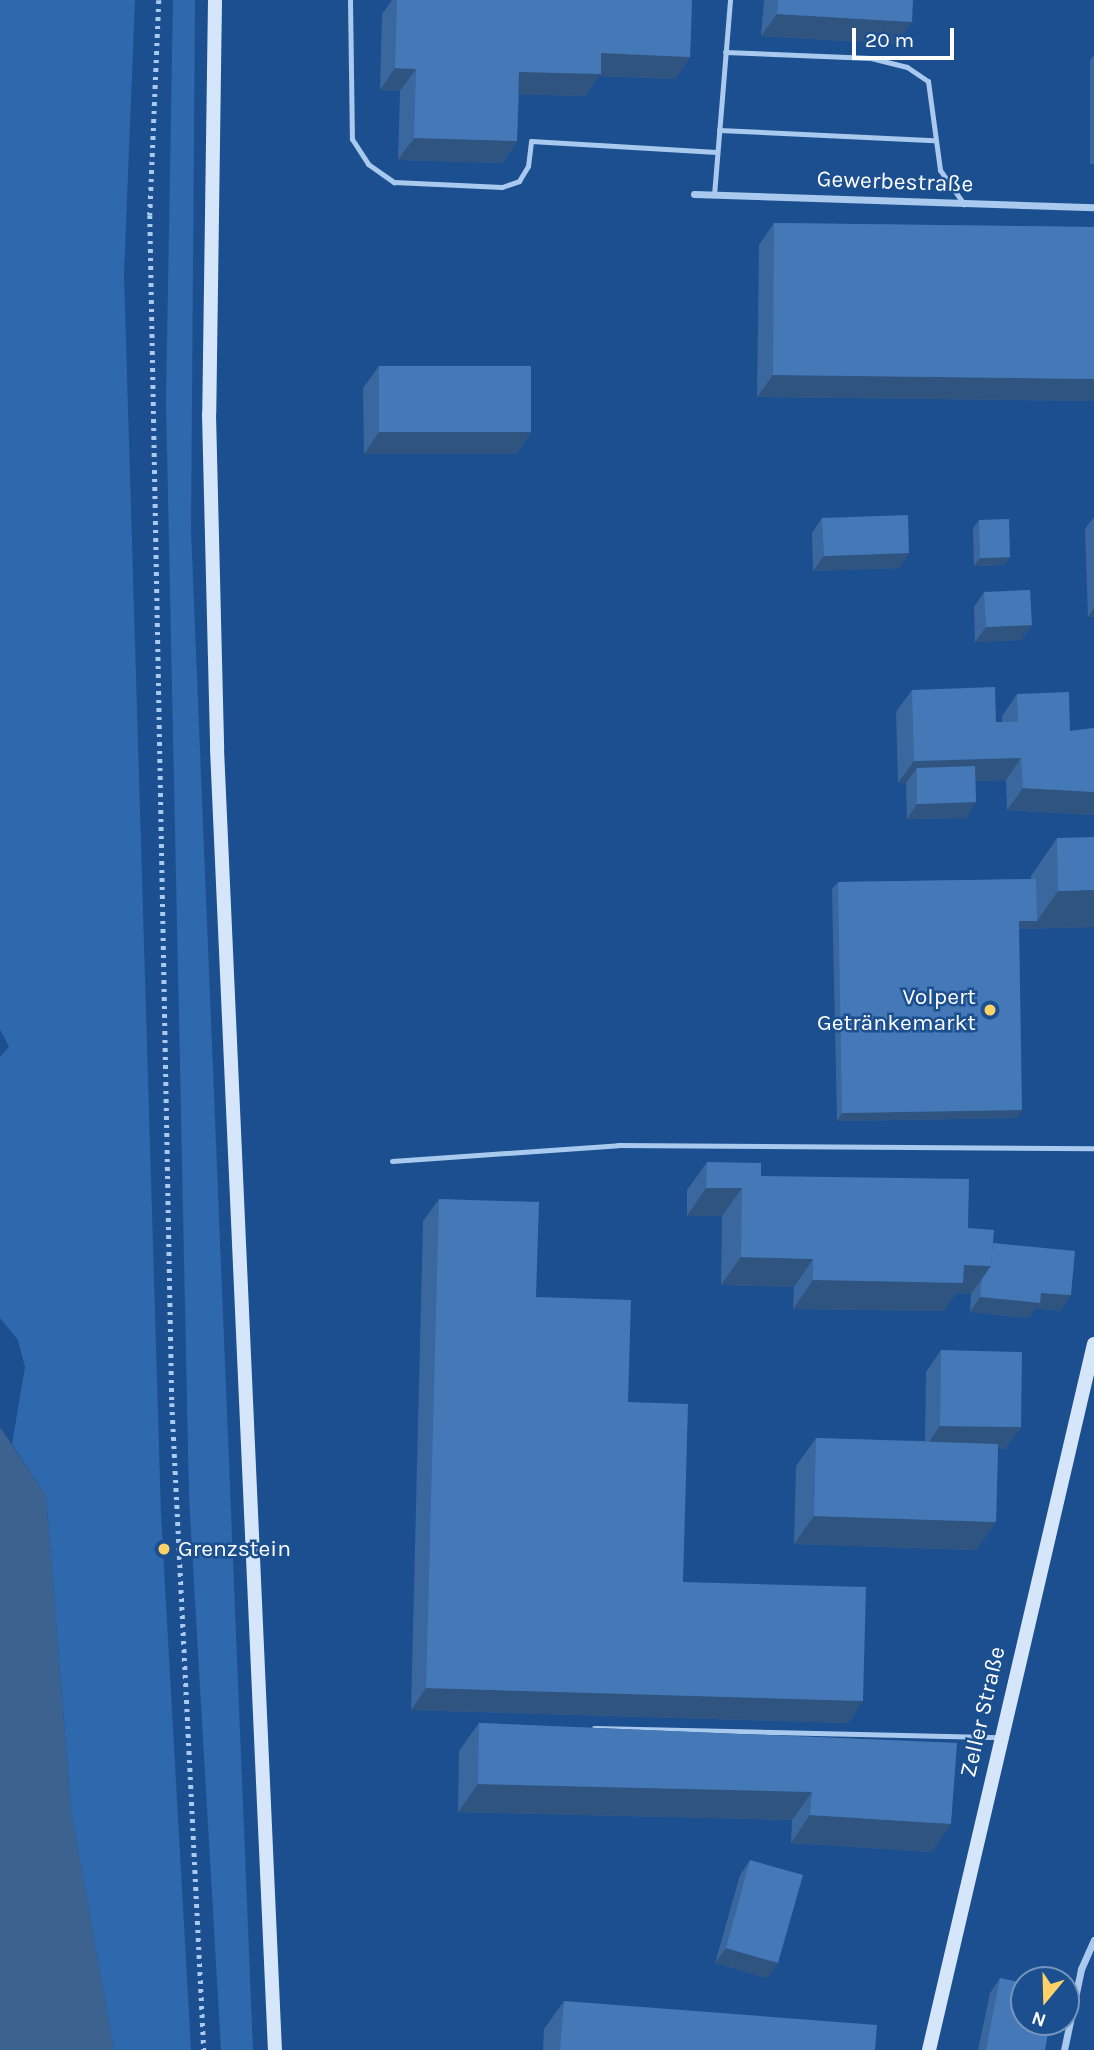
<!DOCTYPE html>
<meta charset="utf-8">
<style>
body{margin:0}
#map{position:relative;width:1094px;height:2050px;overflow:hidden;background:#1b4f8f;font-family:Karla,sans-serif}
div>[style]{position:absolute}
.green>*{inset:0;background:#2e69ad}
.water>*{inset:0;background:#3c6290}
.path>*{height:4.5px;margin-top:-2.25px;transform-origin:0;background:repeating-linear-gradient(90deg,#a9c9ee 0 3.5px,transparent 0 8.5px)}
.lane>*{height:5px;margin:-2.5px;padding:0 2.5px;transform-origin:2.5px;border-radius:2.5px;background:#a9c9ee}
.street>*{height:7px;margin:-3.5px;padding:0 3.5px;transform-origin:3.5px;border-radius:3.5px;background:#a9c9ee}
.secondary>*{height:14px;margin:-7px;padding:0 7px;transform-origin:7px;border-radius:7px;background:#d6e6fa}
.wall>*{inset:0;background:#3a679d}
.shaded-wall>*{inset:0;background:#305480}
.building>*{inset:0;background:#4478b7}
.dots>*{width:19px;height:19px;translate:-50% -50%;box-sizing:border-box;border:4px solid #1b4f8f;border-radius:50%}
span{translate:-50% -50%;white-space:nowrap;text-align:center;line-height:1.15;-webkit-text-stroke:5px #1b4f8f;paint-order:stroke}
.street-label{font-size:23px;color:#fff}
.poi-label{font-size:23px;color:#fff}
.right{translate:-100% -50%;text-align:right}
.left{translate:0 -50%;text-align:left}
.north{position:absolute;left:1010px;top:1966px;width:70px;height:70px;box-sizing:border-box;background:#1b4f8f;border:2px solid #7695bc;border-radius:50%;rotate:199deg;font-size:19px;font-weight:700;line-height:28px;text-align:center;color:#fff}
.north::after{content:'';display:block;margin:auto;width:24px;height:32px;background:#ffd166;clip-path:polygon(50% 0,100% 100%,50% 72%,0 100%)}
.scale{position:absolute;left:852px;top:28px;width:102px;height:32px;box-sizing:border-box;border:4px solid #fff;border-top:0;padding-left:9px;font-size:21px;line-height:24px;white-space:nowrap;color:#fff;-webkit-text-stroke:5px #1b4f8f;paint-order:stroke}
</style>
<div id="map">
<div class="green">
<i style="clip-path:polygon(0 0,135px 0,124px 274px,161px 1514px,191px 2050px,114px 2050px,71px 1810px,46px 1496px,12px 1444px,25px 1367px,18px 1340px,0 1318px,0 1057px,9px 1047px,0 1029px)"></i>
<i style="clip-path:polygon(173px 0,195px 0,191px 530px,253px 2050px,221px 2050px,189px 1497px,166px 401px)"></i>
</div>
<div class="water">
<i style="clip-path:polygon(0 1427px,46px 1496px,71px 1810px,114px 2050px,0 2050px)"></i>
</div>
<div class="path">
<i style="left:159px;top:0;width:215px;rotate:92.4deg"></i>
<i style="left:150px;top:215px;width:1188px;rotate:88.94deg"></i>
<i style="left:172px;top:1403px;width:648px;rotate:87.17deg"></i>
</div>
<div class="lane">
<i style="left:350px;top:0;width:139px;rotate:89.2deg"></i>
<i style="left:352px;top:139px;width:30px;rotate:57deg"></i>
<i style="left:368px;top:164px;width:32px;rotate:35deg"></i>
<i style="left:394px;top:182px;width:108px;rotate:2.7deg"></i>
<i style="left:502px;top:187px;width:18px;rotate:-19deg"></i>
<i style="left:519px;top:181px;width:17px;rotate:-59deg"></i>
<i style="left:528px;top:166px;width:25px;rotate:-83deg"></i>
<i style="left:531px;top:141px;width:186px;rotate:3.4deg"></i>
<i style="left:725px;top:52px;width:146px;rotate:2.4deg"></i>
<i style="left:871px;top:58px;width:37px;rotate:14deg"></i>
<i style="left:907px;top:67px;width:25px;rotate:34deg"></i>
<i style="left:928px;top:81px;width:90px;rotate:82.3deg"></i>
<i style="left:940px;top:170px;width:42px;rotate:54.8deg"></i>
<i style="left:719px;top:130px;width:215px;rotate:2.7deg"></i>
<i style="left:714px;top:195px;width:196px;rotate:-85.3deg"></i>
<i style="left:392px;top:1161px;width:227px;rotate:-4deg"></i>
<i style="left:618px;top:1145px;width:476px;rotate:0.4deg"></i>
<i style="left:594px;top:1728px;width:406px;rotate:1.3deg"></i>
</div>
<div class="street">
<i style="left:694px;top:194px;width:400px;rotate:1.9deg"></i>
<i style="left:1064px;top:2050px;width:83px;rotate:-78.1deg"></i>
<i style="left:1081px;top:1969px;width:32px;rotate:-66deg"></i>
</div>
<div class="secondary">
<i style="left:215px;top:0;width:414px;rotate:90.8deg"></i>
<i style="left:209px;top:414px;width:335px;rotate:88.6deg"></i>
<i style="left:217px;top:749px;width:1302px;rotate:87.45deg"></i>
<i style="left:929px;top:2050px;width:725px;rotate:-76.85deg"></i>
</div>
<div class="wall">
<i style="clip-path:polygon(392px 0,692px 0,690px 57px,675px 79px,599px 76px,585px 96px,519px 94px,517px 141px,502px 163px,398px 160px,400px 91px,380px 90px,382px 14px)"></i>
<i style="clip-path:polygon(764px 0,913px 0,896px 44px,761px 36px)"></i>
<i style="clip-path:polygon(1094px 55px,1094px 164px,1090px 164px,1090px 60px)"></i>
<i style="clip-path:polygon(774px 223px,1094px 227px,1094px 401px,757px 397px,759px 245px)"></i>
<i style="clip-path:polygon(379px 366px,531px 432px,516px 454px,364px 454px,363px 388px)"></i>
<i style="clip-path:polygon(1094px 517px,1094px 617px,1088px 617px,1085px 529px)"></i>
<i style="clip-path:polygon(822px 518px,909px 553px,899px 568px,813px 571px,812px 533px)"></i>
<i style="clip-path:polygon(979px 520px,1010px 557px,1004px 565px,974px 566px,973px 528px)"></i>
<i style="clip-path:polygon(984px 592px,1032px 625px,1021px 640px,975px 642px,974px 607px)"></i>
<i style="clip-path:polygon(912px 690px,996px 722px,1002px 722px,1002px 716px,1017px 694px,1070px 731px,1094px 728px,1094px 815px,1007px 810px,1006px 780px,975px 781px,976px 802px,966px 818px,907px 819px,906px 783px,898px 783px,896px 712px)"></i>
<i style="clip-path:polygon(1057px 838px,1094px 927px,1019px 929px,1017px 1118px,837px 1121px,832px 889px,838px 882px,1031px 879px,1031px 876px)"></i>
<i style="clip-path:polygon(707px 1162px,968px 1228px,1071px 1295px,1060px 1311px,1036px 1308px,1029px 1318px,970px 1312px,971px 1294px,956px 1293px,944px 1311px,793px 1309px,794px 1287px,721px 1285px,722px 1216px,687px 1216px,687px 1190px)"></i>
<i style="clip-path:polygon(439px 1199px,536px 1297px,628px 1402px,683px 1582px,863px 1701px,848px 1723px,411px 1710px,423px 1221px)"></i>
<i style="clip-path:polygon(941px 1350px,1021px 1427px,1005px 1449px,998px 1449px,996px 1522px,976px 1550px,794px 1544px,796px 1466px,816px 1438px,925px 1441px,926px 1372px)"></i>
<i style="clip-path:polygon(479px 1723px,957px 1743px,932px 1852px,791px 1843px,792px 1820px,458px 1812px,459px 1751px)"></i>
<i style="clip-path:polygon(750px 1860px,767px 1978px,715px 1963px,740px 1875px)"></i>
<i style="clip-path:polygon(1000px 1978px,1045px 2050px,978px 2050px,990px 1993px)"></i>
<i style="clip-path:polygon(564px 2001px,875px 2050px,543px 2050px,544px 2029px)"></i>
</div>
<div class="shaded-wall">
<i style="clip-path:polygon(777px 14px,912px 22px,896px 44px,761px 36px)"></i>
<i style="clip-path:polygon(601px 53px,690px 57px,675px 79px,599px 76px,585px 96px,504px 94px,519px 72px)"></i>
<i style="clip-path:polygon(395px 68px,416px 69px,400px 91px,380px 90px)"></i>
<i style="clip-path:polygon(414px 138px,517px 141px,502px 163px,398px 160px)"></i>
<i style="clip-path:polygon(773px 375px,1094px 379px,1094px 401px,757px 397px)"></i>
<i style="clip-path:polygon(379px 432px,531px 432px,516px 454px,364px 454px)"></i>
<i style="clip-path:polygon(909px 553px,899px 568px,813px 571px,824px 556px)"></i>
<i style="clip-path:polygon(1010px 557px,1004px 565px,974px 566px,980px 558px)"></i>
<i style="clip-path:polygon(1094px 608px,1094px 617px,1088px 617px)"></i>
<i style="clip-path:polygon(1032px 625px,1021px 640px,975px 642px,986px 627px)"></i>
<i style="clip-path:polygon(1021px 758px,1006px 780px,917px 783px,917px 768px,906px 783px,898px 783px,914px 761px)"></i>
<i style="clip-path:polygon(1023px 788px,1094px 792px,1094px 815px,1007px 810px)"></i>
<i style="clip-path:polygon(976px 802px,966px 818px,907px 819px,917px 804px)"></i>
<i style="clip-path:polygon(1094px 890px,1094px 927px,1013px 929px,1019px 921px,1037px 921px,1058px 891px)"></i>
<i style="clip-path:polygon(1022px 1110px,1017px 1118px,837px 1121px,842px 1113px)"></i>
<i style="clip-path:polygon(706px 1188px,742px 1188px,722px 1216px,687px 1216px)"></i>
<i style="clip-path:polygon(741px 1257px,813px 1259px,794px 1287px,721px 1285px)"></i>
<i style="clip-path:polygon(964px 1265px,991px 1266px,971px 1294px,956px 1293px,944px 1311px,793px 1309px,813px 1280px)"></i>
<i style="clip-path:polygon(1041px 1293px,1071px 1295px,1060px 1311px,1036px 1308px,1029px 1318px,970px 1312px,980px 1297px)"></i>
<i style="clip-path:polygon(940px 1426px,1021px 1427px,1005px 1449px,925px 1448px)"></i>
<i style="clip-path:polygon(814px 1516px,996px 1522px,976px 1550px,794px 1544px)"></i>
<i style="clip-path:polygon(426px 1688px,863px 1701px,848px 1723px,411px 1710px)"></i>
<i style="clip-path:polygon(478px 1784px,812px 1792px,792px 1820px,458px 1812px)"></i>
<i style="clip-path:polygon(810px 1815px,951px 1824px,932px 1852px,791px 1843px)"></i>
<i style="clip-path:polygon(726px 1948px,778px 1963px,767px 1978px,715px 1963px)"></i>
</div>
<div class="building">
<i style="clip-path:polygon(397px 0,692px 0,690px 57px,601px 53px,601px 74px,519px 72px,517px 141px,414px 138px,416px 69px,395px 68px)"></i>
<i style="clip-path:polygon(778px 0,913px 0,912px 22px,777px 14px)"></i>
<i style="clip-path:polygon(774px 223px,1094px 227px,1094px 379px,773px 375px)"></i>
<i style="clip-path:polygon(379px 366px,531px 366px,531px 432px,379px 432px)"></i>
<i style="clip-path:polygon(908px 515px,909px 553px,824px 556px,822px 518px)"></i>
<i style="clip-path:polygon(1009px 519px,1010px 557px,980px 558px,979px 520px)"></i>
<i style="clip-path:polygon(1030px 590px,1032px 625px,986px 627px,984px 592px)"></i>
<i style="clip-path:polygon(995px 687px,996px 722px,1018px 722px,1017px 694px,1069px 692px,1070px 731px,1094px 728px,1094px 792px,1023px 788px,1021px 758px,914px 761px,912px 690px)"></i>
<i style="clip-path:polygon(975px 766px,976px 802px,917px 804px,917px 768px)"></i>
<i style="clip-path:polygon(1094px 837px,1094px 890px,1058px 891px,1057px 838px)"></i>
<i style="clip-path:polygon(1036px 879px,1037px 921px,1019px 921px,1022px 1110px,842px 1113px,838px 882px)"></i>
<i style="clip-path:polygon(707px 1162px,761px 1163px,761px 1176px,969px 1179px,968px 1228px,994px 1230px,991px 1266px,964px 1265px,963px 1283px,813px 1280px,813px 1259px,741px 1257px,742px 1188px,706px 1188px)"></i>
<i style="clip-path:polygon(439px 1199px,539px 1202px,536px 1297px,631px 1300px,628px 1402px,688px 1404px,683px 1582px,866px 1587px,863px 1701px,426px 1688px)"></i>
<i style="clip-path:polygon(993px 1243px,1075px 1251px,1071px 1295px,1041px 1293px,1040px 1303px,980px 1297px,982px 1279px,991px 1266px)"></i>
<i style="clip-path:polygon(941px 1350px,1022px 1352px,1021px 1427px,940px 1426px)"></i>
<i style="clip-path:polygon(816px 1438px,998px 1444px,996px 1522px,814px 1516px)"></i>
<i style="clip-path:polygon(479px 1723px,957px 1743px,951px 1824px,810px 1815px,812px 1792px,478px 1784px)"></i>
<i style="clip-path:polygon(750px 1860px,803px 1875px,778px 1963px,726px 1948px)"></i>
<i style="clip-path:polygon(1000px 1978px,1024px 1983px,1024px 2022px,1050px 2022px,1045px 2050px,986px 2050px)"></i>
<i style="clip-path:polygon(564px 2001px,877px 2025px,875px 2050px,560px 2050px)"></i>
</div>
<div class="dots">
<i style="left:990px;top:1010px;background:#ffd166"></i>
<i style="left:164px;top:1549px;background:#ffd166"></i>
</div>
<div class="street-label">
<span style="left:895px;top:182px;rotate:2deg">Gewerbestraße</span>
<span style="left:983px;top:1712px;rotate:-77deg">Zeller Straße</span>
</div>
<div class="poi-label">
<span class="right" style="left:976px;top:1010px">Volpert<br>Getränkemarkt</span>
<span class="left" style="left:178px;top:1549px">Grenzstein</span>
</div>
<div class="north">N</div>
<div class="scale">20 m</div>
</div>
